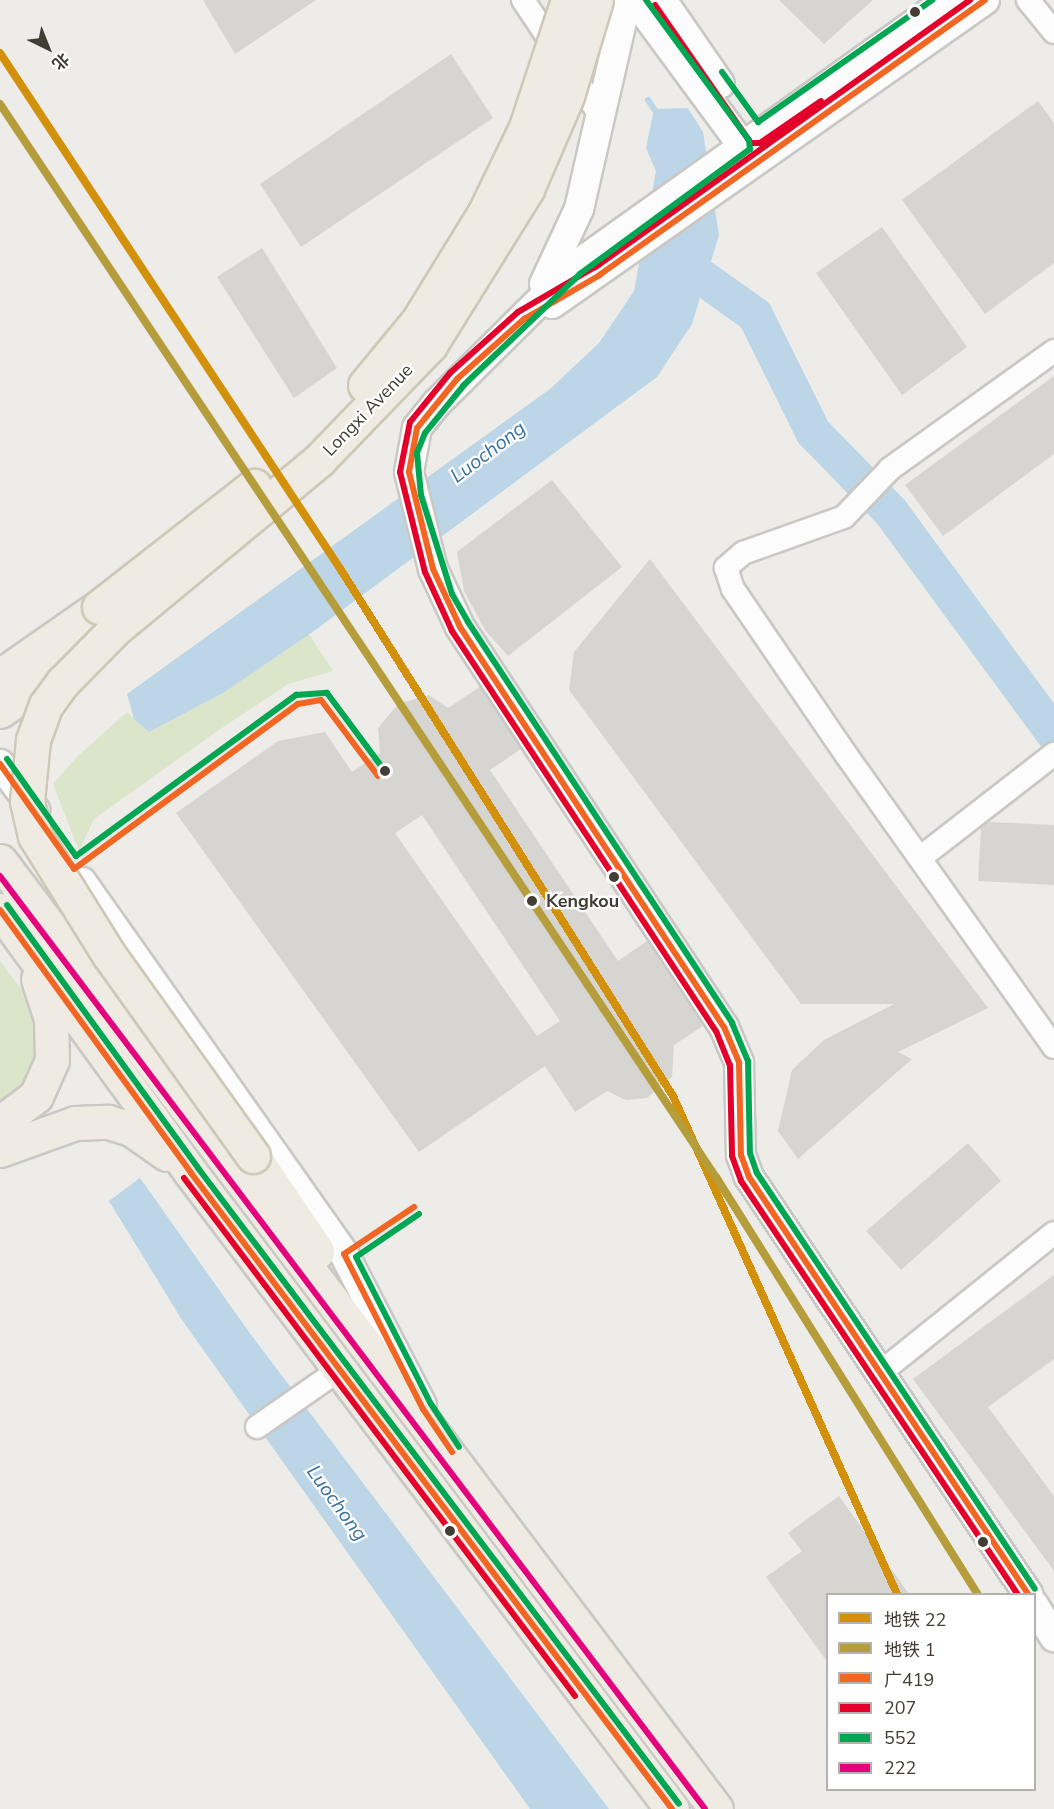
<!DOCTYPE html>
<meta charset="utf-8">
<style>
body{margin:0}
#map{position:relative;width:1054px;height:1809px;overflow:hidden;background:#edece8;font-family:"Nunito Sans","Noto Sans SC",sans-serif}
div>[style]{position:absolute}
.green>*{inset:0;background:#dae5ca}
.water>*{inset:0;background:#bcd5e7}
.stream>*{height:6px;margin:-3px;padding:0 3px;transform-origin:3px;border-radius:3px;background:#bcd5e7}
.river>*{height:36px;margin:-18px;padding:0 18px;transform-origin:18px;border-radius:18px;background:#bcd5e7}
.building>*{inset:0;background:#d7d5d1}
.roads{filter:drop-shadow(2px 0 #cac8c4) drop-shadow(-2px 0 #cac8c4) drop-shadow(0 2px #cac8c4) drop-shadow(0 -2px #cac8c4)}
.minor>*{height:22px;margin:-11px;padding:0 11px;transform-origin:11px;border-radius:11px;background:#fcfcfc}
.tertiary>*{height:28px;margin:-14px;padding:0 14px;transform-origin:14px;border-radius:14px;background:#fcfcfc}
.primary>*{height:33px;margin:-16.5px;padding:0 16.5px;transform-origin:16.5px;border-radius:16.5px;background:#efebe3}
.bridges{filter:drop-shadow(2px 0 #cec8b7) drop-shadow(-2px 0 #cec8b7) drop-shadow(0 2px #cec8b7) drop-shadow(0 -2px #cec8b7)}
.primary-bridge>*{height:33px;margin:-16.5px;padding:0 16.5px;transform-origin:16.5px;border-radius:16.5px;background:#efebe3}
.bus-1>*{height:6px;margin:-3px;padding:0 3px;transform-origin:3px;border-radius:3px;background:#f26522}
.bus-2>*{height:6px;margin:-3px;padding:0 3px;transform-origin:3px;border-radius:3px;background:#e4002b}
.bus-3>*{height:6px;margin:-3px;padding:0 3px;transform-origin:3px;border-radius:3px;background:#00a651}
.bus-4>*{height:6px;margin:-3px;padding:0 3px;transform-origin:3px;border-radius:3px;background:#e5007d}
.metro-1>*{height:8px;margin:-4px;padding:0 4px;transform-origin:4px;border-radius:4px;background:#d3910b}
.metro-2>*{height:8px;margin:-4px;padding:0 4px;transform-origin:4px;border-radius:4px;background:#b59d3b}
.dots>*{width:16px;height:16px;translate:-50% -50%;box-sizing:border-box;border:3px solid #fff;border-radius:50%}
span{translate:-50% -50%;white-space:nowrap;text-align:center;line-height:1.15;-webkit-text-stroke:4.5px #fff;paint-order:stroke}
.street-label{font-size:18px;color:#423e35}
.stop-label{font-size:18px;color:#423e35;font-weight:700}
.left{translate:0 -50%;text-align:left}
.water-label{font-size:20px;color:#3b73a1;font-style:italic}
.legend{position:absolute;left:826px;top:1593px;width:210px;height:198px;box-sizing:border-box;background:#fff;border:2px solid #b3b2ae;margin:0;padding:8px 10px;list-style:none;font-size:18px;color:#423e35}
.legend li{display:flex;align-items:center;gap:12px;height:30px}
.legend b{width:30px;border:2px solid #b3b2ae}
.north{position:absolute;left:18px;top:18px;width:60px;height:60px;-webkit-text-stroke:4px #fff;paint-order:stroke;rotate:137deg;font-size:16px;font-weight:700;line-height:24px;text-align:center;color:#423e35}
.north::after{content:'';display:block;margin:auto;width:21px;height:27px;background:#423e35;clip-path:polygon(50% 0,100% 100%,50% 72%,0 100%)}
</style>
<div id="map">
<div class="green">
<i style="clip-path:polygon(309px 634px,333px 671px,288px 684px,216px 732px,94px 819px,79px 851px,53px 784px,78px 756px,127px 712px,149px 732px,223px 693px)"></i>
<i style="clip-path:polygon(0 961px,36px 1009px,38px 1067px,0 1105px)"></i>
</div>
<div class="water">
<i style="clip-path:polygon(688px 108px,703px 132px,719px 235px,692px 324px,657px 377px,314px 631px,223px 693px,149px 732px,134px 719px,127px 694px,550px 389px,599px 343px,634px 291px,656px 171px,646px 148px,654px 109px)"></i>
<i style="clip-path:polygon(140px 1178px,249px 1332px,609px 1809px,530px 1809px,182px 1320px,109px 1201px)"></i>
</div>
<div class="stream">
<i style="left:648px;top:100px;width:18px;rotate:56deg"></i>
</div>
<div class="river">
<i style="left:679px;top:261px;width:93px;rotate:35.4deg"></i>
<i style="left:755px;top:315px;width:131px;rotate:63.6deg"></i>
<i style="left:813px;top:432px;width:112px;rotate:45.7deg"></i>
<i style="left:891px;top:512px;width:275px;rotate:53.7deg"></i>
</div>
<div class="building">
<i style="clip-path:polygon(203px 0,316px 0,235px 54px)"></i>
<i style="clip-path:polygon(779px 0,873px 0,824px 44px)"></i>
<i style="clip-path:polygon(451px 54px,493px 118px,301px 247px,260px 184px)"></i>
<i style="clip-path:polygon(1038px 101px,1054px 123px,1054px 263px,985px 314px,902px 200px)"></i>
<i style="clip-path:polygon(882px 227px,967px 347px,902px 395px,816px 273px)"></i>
<i style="clip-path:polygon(262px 248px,337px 368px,294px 398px,217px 277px)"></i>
<i style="clip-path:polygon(1054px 376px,1054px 454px,943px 536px,905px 485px)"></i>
<i style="clip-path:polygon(552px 480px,622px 567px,508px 656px,485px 630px,464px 591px,457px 552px)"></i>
<i style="clip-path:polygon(650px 559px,988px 1008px,898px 1052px,912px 1059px,798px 1159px,778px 1131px,792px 1070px,824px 1040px,894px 1004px,801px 1004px,569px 690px,574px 652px)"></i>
<i style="clip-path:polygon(evenodd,480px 687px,521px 749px,490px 770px,618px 961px,647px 941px,703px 1026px,674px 1045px,672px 1077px,647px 1098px,626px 1100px,607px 1091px,575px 1112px,545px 1066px,419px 1152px,176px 813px,278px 741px,325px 732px,352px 772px,380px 753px,378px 728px,398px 704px,429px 695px,448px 708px,480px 687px,422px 815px,560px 1021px,537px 1036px,395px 833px,422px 815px)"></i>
<i style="clip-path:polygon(989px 822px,1054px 825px,1054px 885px,978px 881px,981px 828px)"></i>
<i style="clip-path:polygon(968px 1143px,1001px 1181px,901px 1270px,866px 1231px)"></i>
<i style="clip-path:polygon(1054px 1275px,1054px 1359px,988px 1407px,1054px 1496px,1054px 1571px,913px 1379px)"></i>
<i style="clip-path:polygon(839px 1496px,909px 1594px,828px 1594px,828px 1663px,766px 1577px,802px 1551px,788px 1533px)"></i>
</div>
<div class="roads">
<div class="minor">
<i style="left:523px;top:0;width:142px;rotate:56.2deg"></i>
<i style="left:1028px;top:0;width:41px;rotate:50.9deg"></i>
<i style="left:1054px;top:351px;width:202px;rotate:144.3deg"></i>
<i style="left:890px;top:469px;width:66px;rotate:133.8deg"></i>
<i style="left:844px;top:517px;width:107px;rotate:160.4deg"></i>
<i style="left:743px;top:553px;width:23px;rotate:139deg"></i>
<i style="left:726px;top:568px;width:22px;rotate:72deg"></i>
<i style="left:733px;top:589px;width:202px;rotate:55.7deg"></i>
<i style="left:847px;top:756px;width:357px;rotate:54.6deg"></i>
<i style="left:920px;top:858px;width:170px;rotate:-37.8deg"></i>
<i style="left:880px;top:1373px;width:223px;rotate:-38.8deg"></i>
<i style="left:257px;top:1427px;width:101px;rotate:-34.9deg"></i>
</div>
<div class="tertiary">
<i style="left:635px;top:0;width:180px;rotate:53.6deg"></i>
<i style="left:742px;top:145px;width:19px;rotate:36deg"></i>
<i style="left:662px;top:0;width:102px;rotate:55.4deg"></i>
<i style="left:948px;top:0;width:460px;rotate:144.5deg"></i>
<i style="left:574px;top:267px;width:193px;rotate:135.2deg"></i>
<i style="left:437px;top:403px;width:32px;rotate:129deg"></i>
<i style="left:417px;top:428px;width:45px;rotate:100.3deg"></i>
<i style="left:409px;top:472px;width:100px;rotate:76.1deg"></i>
<i style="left:433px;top:569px;width:64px;rotate:65deg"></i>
<i style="left:460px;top:627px;width:479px;rotate:56.6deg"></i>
<i style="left:724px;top:1027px;width:39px;rotate:67deg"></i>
<i style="left:739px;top:1063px;width:92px;rotate:88.8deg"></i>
<i style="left:741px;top:1155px;width:23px;rotate:70deg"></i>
<i style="left:749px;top:1177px;width:502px;rotate:56.21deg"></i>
<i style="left:544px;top:284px;width:83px;rotate:-65deg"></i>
<i style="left:579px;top:209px;width:214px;rotate:-77.1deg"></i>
<i style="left:552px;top:304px;width:529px;rotate:-35.07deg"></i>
<i style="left:0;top:764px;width:58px;rotate:52.7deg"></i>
<i style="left:82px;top:882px;width:455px;rotate:54.8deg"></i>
<i style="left:344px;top:1254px;width:170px;rotate:62.7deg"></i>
<i style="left:1034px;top:1605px;width:38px;rotate:58deg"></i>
</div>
<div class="primary">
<i style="left:0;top:676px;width:121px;rotate:-34.9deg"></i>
<i style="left:0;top:711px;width:100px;rotate:-35.3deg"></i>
<i style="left:0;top:861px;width:1188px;rotate:52.94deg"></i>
<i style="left:0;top:910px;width:325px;rotate:54deg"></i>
<i style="left:191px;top:1173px;width:797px;rotate:52.9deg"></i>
<i style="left:0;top:1123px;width:45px;rotate:-36.9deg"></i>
<i style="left:36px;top:1096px;width:39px;rotate:-66deg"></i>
<i style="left:52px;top:1060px;width:41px;rotate:-91.4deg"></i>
<i style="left:51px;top:1019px;width:42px;rotate:-108deg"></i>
<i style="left:0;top:1150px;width:80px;rotate:-19.8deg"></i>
<i style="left:75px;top:1123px;width:33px;rotate:-2deg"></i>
<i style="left:108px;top:1122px;width:24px;rotate:17deg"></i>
<i style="left:131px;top:1129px;width:44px;rotate:34.8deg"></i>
<i style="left:253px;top:1156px;width:115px;rotate:56deg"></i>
</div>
</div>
<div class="bridges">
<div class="primary-bridge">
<i style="left:365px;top:385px;width:83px;rotate:-50.4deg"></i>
<i style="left:418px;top:321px;width:128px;rotate:-58.4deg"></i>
<i style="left:485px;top:212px;width:94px;rotate:-64.2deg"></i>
<i style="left:526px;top:127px;width:134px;rotate:-71.7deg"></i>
<i style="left:99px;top:607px;width:197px;rotate:-38deg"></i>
<i style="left:253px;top:1156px;width:247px;rotate:-125.6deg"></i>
<i style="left:109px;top:955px;width:140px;rotate:-121.9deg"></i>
<i style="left:35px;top:836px;width:36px;rotate:-103deg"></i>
<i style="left:27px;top:801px;width:61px;rotate:-84.4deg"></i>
<i style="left:33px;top:740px;width:37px;rotate:-70deg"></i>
<i style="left:46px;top:705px;width:29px;rotate:-54deg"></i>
<i style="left:63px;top:682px;width:74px;rotate:-45.5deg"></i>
<i style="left:115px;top:629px;width:265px;rotate:-39.6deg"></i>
<i style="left:319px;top:460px;width:160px;rotate:-46deg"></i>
<i style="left:430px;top:345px;width:184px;rotate:-58.1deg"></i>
<i style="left:527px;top:189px;width:101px;rotate:-66.7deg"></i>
<i style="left:567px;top:96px;width:100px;rotate:-73.2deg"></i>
</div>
</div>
<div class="bus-1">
<i style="left:985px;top:0;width:473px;rotate:144.5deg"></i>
<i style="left:600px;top:275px;width:88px;rotate:149.9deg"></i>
<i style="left:524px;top:319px;width:90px;rotate:138.2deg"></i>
<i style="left:457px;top:379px;width:63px;rotate:129.2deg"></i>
<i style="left:417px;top:428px;width:45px;rotate:100.3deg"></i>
<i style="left:409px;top:472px;width:100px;rotate:76.1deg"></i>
<i style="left:433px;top:569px;width:64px;rotate:65deg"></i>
<i style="left:460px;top:627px;width:479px;rotate:56.6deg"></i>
<i style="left:724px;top:1027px;width:39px;rotate:67deg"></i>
<i style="left:739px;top:1063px;width:92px;rotate:88.8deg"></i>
<i style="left:741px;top:1155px;width:23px;rotate:70deg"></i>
<i style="left:749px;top:1177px;width:502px;rotate:56.21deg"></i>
<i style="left:0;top:764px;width:128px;rotate:54.8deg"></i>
<i style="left:74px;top:869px;width:278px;rotate:-36.4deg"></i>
<i style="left:298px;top:704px;width:23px;rotate:-10deg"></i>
<i style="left:321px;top:700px;width:95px;rotate:53.1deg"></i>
<i style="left:0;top:910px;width:325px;rotate:54deg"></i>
<i style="left:191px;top:1173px;width:797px;rotate:52.9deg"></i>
<i style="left:414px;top:1207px;width:84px;rotate:146.1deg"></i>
<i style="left:344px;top:1254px;width:174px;rotate:63deg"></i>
<i style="left:423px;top:1409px;width:52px;rotate:56deg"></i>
</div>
<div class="bus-2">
<i style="left:970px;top:0;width:460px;rotate:144.5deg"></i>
<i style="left:595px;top:267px;width:89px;rotate:149.7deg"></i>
<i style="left:518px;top:312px;width:91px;rotate:138.1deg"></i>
<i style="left:450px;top:373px;width:63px;rotate:129.2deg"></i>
<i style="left:410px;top:422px;width:51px;rotate:101.3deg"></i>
<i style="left:400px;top:472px;width:103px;rotate:76deg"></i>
<i style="left:425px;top:572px;width:65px;rotate:65.4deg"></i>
<i style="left:452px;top:631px;width:479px;rotate:56.6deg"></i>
<i style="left:716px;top:1031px;width:37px;rotate:68deg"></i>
<i style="left:730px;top:1065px;width:91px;rotate:88.7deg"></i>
<i style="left:732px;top:1156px;width:27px;rotate:70deg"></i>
<i style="left:741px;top:1181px;width:497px;rotate:56.2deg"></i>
<i style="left:655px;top:5px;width:168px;rotate:55.2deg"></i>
<i style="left:751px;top:143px;width:9px"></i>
<i style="left:760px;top:143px;width:74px;rotate:-34.5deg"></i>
<i style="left:184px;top:1178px;width:649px;rotate:52.95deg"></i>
</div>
<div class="bus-3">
<i style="left:646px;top:0;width:174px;rotate:53.7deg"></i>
<i style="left:749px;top:140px;width:9px;rotate:84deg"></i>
<i style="left:750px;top:149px;width:211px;rotate:143.7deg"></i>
<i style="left:580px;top:274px;width:161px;rotate:136.3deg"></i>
<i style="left:464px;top:385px;width:62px;rotate:129.1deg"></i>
<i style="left:425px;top:433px;width:22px;rotate:112deg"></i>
<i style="left:417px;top:453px;width:42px;rotate:84.6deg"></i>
<i style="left:421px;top:495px;width:104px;rotate:72.6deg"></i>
<i style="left:452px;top:594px;width:32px;rotate:60deg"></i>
<i style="left:468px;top:622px;width:480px;rotate:56.6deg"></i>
<i style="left:732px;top:1023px;width:41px;rotate:67.2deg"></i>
<i style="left:748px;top:1061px;width:92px;rotate:88.8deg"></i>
<i style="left:750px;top:1153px;width:21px;rotate:71deg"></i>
<i style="left:757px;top:1173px;width:500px;rotate:56.25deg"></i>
<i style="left:722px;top:72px;width:62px;rotate:54.2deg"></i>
<i style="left:758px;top:122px;width:213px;rotate:-35deg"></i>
<i style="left:7px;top:759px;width:119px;rotate:54.6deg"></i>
<i style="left:76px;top:856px;width:273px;rotate:-36.2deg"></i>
<i style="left:296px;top:695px;width:31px;rotate:-4deg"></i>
<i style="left:327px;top:693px;width:97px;rotate:53.4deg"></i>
<i style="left:7px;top:905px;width:325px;rotate:54deg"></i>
<i style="left:198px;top:1168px;width:797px;rotate:52.9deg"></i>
<i style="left:419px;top:1214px;width:76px;rotate:145.7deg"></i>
<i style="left:356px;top:1257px;width:165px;rotate:63deg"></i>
<i style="left:431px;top:1404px;width:51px;rotate:56.9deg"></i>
</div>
<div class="bus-4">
<i style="left:0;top:876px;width:1169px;rotate:52.92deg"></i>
</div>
<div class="metro-1">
<i style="left:0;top:53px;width:619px;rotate:56.59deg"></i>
<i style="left:341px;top:570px;width:622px;rotate:57.74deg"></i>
<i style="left:673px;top:1096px;width:546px;rotate:65.78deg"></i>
</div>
<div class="metro-2">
<i style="left:0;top:104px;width:1290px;rotate:56.29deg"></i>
<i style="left:716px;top:1177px;width:492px;rotate:57.9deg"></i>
</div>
<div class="dots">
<i style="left:915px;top:12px;background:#423e35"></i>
<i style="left:385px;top:771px;background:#423e35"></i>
<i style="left:614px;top:877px;background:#423e35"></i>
<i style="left:532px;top:901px;background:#423e35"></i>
<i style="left:450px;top:1531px;background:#423e35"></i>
<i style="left:983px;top:1542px;background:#423e35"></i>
</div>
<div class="street-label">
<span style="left:368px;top:410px;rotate:-46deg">Longxi Avenue</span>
</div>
<div class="stop-label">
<span class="left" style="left:546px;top:901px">Kengkou</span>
</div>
<div class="water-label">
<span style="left:488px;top:452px;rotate:-37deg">Luochong</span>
<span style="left:337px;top:1503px;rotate:54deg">Luochong</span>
</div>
<ul class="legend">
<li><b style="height:8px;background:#d3910b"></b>地铁 22</li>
<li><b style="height:8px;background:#b59d3b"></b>地铁 1</li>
<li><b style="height:8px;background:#f26522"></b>广419</li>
<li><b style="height:8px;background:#e4002b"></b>207</li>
<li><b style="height:8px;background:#00a651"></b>552</li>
<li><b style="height:8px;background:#e5007d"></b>222</li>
</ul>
<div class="north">北</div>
</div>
